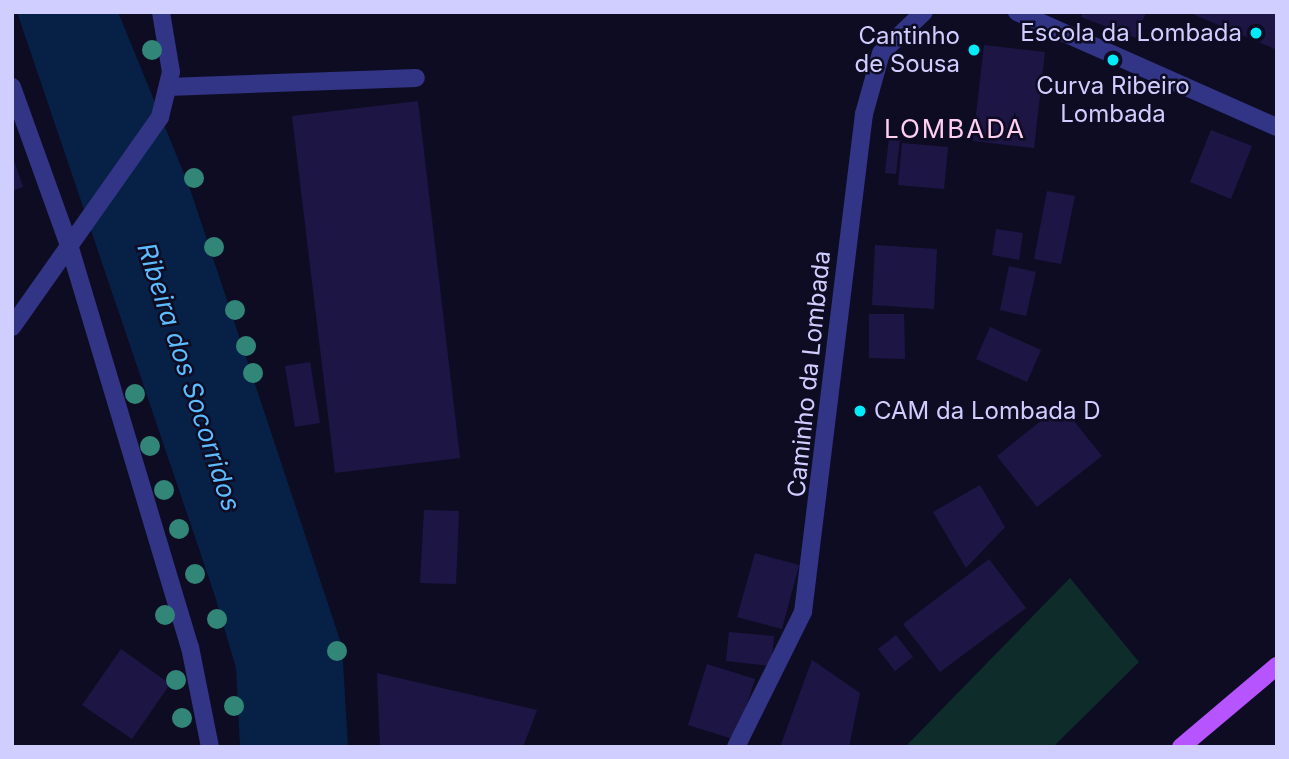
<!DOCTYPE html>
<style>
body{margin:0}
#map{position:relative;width:1289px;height:759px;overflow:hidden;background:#0e0c23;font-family:Inter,sans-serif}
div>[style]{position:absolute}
.green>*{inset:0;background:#0e2d2a}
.water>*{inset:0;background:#072146}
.building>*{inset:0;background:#1d1645}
.minor>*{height:18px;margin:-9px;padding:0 9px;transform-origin:9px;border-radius:9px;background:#323486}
.major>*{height:18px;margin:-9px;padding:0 9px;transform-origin:9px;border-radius:9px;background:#b654ff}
.trees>*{width:20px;height:20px;margin:-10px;border-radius:50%;background:#328677}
.dots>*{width:19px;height:19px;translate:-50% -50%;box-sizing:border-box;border:4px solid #0e0c23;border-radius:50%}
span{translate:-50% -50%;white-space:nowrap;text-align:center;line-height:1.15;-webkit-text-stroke:5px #0e0c23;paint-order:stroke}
.poi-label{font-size:24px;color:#d0cdff}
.right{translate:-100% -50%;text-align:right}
.left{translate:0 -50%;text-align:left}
.street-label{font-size:24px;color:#d0cdff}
.neighbourhood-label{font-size:26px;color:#ffcff0;letter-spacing:2px}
.water-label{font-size:26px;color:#5bbcff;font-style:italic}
.frame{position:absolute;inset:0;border:14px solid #d0cdff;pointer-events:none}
</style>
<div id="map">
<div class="green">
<i style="clip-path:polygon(1070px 578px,1139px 662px,1053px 747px,907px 745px)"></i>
</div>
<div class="water">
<i style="clip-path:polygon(17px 12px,118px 12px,189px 186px,342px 646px,348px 747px,240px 747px,236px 668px,215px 596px)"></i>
</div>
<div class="building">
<i style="clip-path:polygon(1083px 12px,1146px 12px,1136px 38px,1081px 17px)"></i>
<i style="clip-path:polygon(1188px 12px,1271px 12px,1277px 15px,1277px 50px)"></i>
<i style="clip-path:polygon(984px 45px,1045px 52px,1034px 148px,973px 141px)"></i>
<i style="clip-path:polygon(418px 101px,460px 458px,335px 473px,292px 116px)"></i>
<i style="clip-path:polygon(1211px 130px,1252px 146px,1231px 199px,1190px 182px)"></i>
<i style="clip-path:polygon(889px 138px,900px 139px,896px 174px,885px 173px)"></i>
<i style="clip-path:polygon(902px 143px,948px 147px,944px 189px,898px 185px)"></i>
<i style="clip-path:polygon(12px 155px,23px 187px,12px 191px)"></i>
<i style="clip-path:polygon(1047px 191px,1075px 196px,1061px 264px,1034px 259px)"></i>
<i style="clip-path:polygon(996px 229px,1023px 233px,1019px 260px,992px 255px)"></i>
<i style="clip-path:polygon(875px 245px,937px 249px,934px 309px,872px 305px)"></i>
<i style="clip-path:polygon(1009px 266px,1036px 272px,1026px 316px,1000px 310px)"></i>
<i style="clip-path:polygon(869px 314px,904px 314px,905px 359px,869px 358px)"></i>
<i style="clip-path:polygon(990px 327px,1041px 350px,1027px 382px,976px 359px)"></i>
<i style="clip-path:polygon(310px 362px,320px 423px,295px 427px,285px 366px)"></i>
<i style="clip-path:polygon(1061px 405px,1102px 456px,1037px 507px,997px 456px)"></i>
<i style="clip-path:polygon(980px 485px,1005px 527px,966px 568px,933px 512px)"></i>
<i style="clip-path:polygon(424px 510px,459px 511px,456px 584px,420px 583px)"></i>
<i style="clip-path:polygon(755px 553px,799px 565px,782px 629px,737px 617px)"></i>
<i style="clip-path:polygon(989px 559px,1026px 608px,940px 672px,903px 624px)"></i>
<i style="clip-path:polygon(729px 632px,774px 636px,771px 666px,726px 661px)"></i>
<i style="clip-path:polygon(896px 635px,913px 657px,895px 671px,878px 649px)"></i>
<i style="clip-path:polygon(121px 649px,170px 684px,132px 739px,82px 705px)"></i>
<i style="clip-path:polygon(812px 660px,860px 693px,849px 747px,780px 747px)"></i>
<i style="clip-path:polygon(707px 664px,755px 679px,736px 740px,688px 725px)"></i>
<i style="clip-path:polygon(377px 673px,537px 710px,523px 747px,380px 747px)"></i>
</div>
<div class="minor">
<i style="left:1017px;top:12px;width:284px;rotate:23.9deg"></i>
<i style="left:12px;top:87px;width:171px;rotate:70.2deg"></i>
<i style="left:70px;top:248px;width:417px;rotate:73.3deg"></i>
<i style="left:190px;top:647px;width:102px;rotate:78.7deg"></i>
<i style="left:168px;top:87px;width:248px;rotate:-2.1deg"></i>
<i style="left:12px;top:327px;width:257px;rotate:-54.8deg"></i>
<i style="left:160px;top:117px;width:46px;rotate:-76.3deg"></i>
<i style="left:171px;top:72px;width:61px;rotate:-99.5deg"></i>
<i style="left:736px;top:747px;width:151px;rotate:-63.6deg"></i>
<i style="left:803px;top:612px;width:502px;rotate:-83.02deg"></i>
<i style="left:864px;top:114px;width:63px;rotate:-74.4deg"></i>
<i style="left:881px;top:53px;width:59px;rotate:-43.6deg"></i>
</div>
<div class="major">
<i style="left:1181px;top:747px;width:126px;rotate:-40.2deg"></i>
</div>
<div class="trees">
<i style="left:152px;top:50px"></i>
<i style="left:194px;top:178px"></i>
<i style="left:214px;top:247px"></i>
<i style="left:235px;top:310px"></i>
<i style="left:246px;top:346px"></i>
<i style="left:253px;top:373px"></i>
<i style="left:135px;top:394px"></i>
<i style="left:150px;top:446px"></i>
<i style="left:164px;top:490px"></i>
<i style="left:179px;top:529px"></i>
<i style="left:195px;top:574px"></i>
<i style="left:165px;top:615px"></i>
<i style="left:217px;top:619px"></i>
<i style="left:337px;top:651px"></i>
<i style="left:176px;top:680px"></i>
<i style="left:234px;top:706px"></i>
<i style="left:182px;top:718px"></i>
</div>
<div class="dots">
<i style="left:1256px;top:33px;background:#00ecf8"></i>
<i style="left:974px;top:50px;background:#00ecf8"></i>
<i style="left:1113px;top:60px;background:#00ecf8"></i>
<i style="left:860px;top:411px;background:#00ecf8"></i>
</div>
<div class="poi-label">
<span class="right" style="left:1242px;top:33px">Escola da Lombada</span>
<span class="right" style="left:960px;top:50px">Cantinho<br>de Sousa</span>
<span style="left:1113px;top:100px">Curva Ribeiro<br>Lombada</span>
<span class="left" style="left:874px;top:411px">CAM da Lombada D</span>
</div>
<div class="street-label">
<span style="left:809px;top:374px;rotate:-84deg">Caminho da Lombada</span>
</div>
<div class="neighbourhood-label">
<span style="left:955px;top:129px">LOMBADA</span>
</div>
<div class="water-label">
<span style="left:189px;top:377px;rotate:72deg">Ribeira dos Socorridos</span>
</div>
<div class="frame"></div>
</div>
